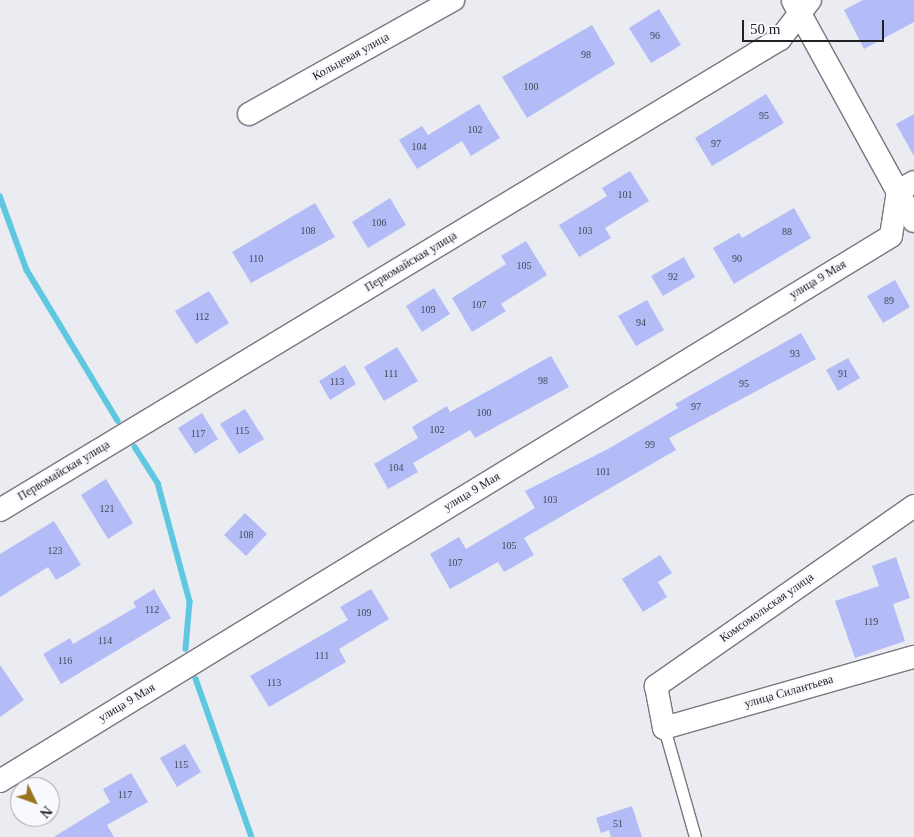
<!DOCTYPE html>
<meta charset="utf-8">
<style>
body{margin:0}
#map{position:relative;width:914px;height:837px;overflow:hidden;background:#ebecf2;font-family:Georgia,serif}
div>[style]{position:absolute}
.stream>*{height:5.5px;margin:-2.75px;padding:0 2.75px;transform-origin:2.75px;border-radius:2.75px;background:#5fc8e0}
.building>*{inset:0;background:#b3bcf6}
.roads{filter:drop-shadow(1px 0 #77787e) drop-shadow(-1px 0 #77787e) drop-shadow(0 1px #77787e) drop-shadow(0 -1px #77787e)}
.service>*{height:11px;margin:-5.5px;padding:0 5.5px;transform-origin:5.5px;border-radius:5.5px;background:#fff}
.minor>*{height:22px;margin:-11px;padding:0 11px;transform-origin:11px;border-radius:11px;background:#fff}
span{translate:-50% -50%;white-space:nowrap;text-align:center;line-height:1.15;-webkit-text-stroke:4.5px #f8f9fe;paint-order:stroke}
.number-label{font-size:10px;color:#444757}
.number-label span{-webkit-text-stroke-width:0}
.street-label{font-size:12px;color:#1f2022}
.north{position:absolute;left:10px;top:777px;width:50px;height:50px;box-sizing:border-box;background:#f8f9fe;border:1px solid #a1a2a6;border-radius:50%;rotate:132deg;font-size:14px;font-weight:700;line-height:20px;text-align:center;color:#1f2022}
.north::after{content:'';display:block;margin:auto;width:18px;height:22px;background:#9a741f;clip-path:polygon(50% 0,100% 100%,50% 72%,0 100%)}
.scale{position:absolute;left:742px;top:20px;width:142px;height:22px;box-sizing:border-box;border:2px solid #1f2022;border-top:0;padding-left:6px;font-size:15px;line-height:18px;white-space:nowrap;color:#1f2022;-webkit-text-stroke:4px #f8f9fe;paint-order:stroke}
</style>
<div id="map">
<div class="stream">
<i style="left:0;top:196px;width:79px;rotate:70deg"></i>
<i style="left:27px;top:270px;width:176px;rotate:58.9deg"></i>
<i style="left:135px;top:447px;width:43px;rotate:57.4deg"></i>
<i style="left:158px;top:483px;width:123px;rotate:74.9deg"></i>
<i style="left:190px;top:602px;width:47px;rotate:94.9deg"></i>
<i style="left:196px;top:679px;width:168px;rotate:70.5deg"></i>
</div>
<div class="building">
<i style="clip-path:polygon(863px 0,914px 0,914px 22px,864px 49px,844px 10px)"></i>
<i style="clip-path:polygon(659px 9px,681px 45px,651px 63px,629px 28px)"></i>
<i style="clip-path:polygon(592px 25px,615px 64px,527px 118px,502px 77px)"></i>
<i style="clip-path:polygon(766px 94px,784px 123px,712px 166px,695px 138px)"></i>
<i style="clip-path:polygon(479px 104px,500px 138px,471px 156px,462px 141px,417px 169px,399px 140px,422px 126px,428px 135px)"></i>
<i style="clip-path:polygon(914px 114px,914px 156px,896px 124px)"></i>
<i style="clip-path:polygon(630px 171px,649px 201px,605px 228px,611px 238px,579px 257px,559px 225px,607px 196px,602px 188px)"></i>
<i style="clip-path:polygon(390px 198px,406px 225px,368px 248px,352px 222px)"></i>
<i style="clip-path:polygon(315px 203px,335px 237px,251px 283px,232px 252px)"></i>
<i style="clip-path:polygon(794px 208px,811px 238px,734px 284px,713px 248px,739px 233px,742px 238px)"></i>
<i style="clip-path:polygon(526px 241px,547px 275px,501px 304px,506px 311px,472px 332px,452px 298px,506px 264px,501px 256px)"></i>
<i style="clip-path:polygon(684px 257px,695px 277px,663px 296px,651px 276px)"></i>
<i style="clip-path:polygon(895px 280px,910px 307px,883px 323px,867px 296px)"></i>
<i style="clip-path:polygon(434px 288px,450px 314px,422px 332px,406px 306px)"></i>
<i style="clip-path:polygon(209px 291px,229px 323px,196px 344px,175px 311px)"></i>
<i style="clip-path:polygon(647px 300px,664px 330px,636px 346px,618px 316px)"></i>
<i style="clip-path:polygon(801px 333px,816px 359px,669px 438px,676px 450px,524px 538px,534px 555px,504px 572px,498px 562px,450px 589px,430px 554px,459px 537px,466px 549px,535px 508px,525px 491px,608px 449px,678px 408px,675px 404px)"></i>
<i style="clip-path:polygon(397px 347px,418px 381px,384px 401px,364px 367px)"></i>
<i style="clip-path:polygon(551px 356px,569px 387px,475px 438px,470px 430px,413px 463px,418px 472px,388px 489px,374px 464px,418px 438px,412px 427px,447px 406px,450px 412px)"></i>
<i style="clip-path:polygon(848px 358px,860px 378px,838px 391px,826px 370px)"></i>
<i style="clip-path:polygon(345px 365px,356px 384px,330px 400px,319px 381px)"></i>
<i style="clip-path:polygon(245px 409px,264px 439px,239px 454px,220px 424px)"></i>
<i style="clip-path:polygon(202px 413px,218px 439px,195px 454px,178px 428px)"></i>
<i style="clip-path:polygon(106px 479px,133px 523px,108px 539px,81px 495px)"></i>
<i style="clip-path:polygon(245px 513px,267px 534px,246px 556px,224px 535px)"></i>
<i style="clip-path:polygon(54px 521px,81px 565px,56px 580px,48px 567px,0 597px,0 554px)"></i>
<i style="clip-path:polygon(660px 555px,672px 573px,658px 582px,667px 597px,643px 612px,622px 579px)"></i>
<i style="clip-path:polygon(896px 557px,910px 598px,893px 604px,905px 641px,855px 658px,835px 601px,879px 586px,872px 566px)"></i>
<i style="clip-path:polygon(154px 589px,171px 618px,61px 684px,43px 654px,70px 638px,73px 644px,136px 607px,133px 602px)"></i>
<i style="clip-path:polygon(371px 589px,389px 619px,339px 649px,346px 662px,269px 707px,250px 676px,348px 620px,340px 607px)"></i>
<i style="clip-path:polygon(0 665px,24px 700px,0 717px)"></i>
<i style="clip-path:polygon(185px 744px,201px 772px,177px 787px,160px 758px)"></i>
<i style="clip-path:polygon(131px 773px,148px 802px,107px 825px,114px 837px,54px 837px,110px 802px,103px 789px)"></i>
<i style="clip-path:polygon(632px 806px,642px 837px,611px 837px,609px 830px,601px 833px,596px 818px)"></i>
</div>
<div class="roads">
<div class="service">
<i style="left:664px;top:728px;width:113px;rotate:74.1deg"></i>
</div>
<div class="minor">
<i style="left:793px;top:1px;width:251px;rotate:61.2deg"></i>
<i style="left:249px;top:114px;width:234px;rotate:-29.2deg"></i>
<i style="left:914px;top:506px;width:315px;rotate:145.1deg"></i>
<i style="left:656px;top:686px;width:43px;rotate:79.2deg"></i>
<i style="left:664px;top:728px;width:260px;rotate:-15.9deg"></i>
<i style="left:0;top:510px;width:911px;rotate:-31.13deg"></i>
<i style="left:780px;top:39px;width:49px;rotate:-52.4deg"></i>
<i style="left:0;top:781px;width:1044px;rotate:-31.45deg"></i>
<i style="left:891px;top:236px;width:46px;rotate:-81.2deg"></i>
<i style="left:898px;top:191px;width:18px;rotate:-29deg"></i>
</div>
</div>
<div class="number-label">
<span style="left:655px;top:36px">96</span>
<span style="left:586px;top:55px">98</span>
<span style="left:531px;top:87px">100</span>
<span style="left:764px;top:116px">95</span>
<span style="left:475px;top:130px">102</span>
<span style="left:716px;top:144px">97</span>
<span style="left:419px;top:147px">104</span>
<span style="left:625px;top:195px">101</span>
<span style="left:379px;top:223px">106</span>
<span style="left:308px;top:231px">108</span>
<span style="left:585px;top:231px">103</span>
<span style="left:787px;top:232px">88</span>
<span style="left:256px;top:259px">110</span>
<span style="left:737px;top:259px">90</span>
<span style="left:524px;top:266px">105</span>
<span style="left:673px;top:277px">92</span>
<span style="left:889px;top:301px">89</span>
<span style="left:479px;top:305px">107</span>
<span style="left:428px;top:310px">109</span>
<span style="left:202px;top:317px">112</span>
<span style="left:641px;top:323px">94</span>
<span style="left:795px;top:354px">93</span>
<span style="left:391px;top:374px">111</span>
<span style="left:843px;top:374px">91</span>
<span style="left:543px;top:381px">98</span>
<span style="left:337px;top:382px">113</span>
<span style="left:744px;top:384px">95</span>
<span style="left:696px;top:407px">97</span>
<span style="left:484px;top:413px">100</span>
<span style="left:437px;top:430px">102</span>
<span style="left:242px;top:431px">115</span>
<span style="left:198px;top:434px">117</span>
<span style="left:650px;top:445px">99</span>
<span style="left:396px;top:468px">104</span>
<span style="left:603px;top:472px">101</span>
<span style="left:550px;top:500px">103</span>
<span style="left:107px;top:509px">121</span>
<span style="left:246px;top:535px">108</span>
<span style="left:509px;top:546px">105</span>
<span style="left:55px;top:551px">123</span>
<span style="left:455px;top:563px">107</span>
<span style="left:152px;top:610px">112</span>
<span style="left:364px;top:613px">109</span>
<span style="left:871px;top:622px">119</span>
<span style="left:105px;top:641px">114</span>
<span style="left:322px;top:656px">111</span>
<span style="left:65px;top:661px">116</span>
<span style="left:274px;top:683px">113</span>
<span style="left:181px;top:765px">115</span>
<span style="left:125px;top:795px">117</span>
<span style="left:618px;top:824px">51</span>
</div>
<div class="street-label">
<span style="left:351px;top:57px;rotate:-29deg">Кольцевая улица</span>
<span style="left:411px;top:262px;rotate:-31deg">Первомайская улица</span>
<span style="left:818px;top:280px;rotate:-31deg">улица 9 Мая</span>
<span style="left:64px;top:471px;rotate:-31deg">Первомайская улица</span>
<span style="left:472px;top:492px;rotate:-31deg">улица 9 Мая</span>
<span style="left:767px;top:608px;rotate:-35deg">Комсомольская улица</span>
<span style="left:789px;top:692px;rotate:-16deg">улица Силантьева</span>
<span style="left:127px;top:703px;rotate:-31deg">улица 9 Мая</span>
</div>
<div class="north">N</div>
<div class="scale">50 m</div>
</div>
